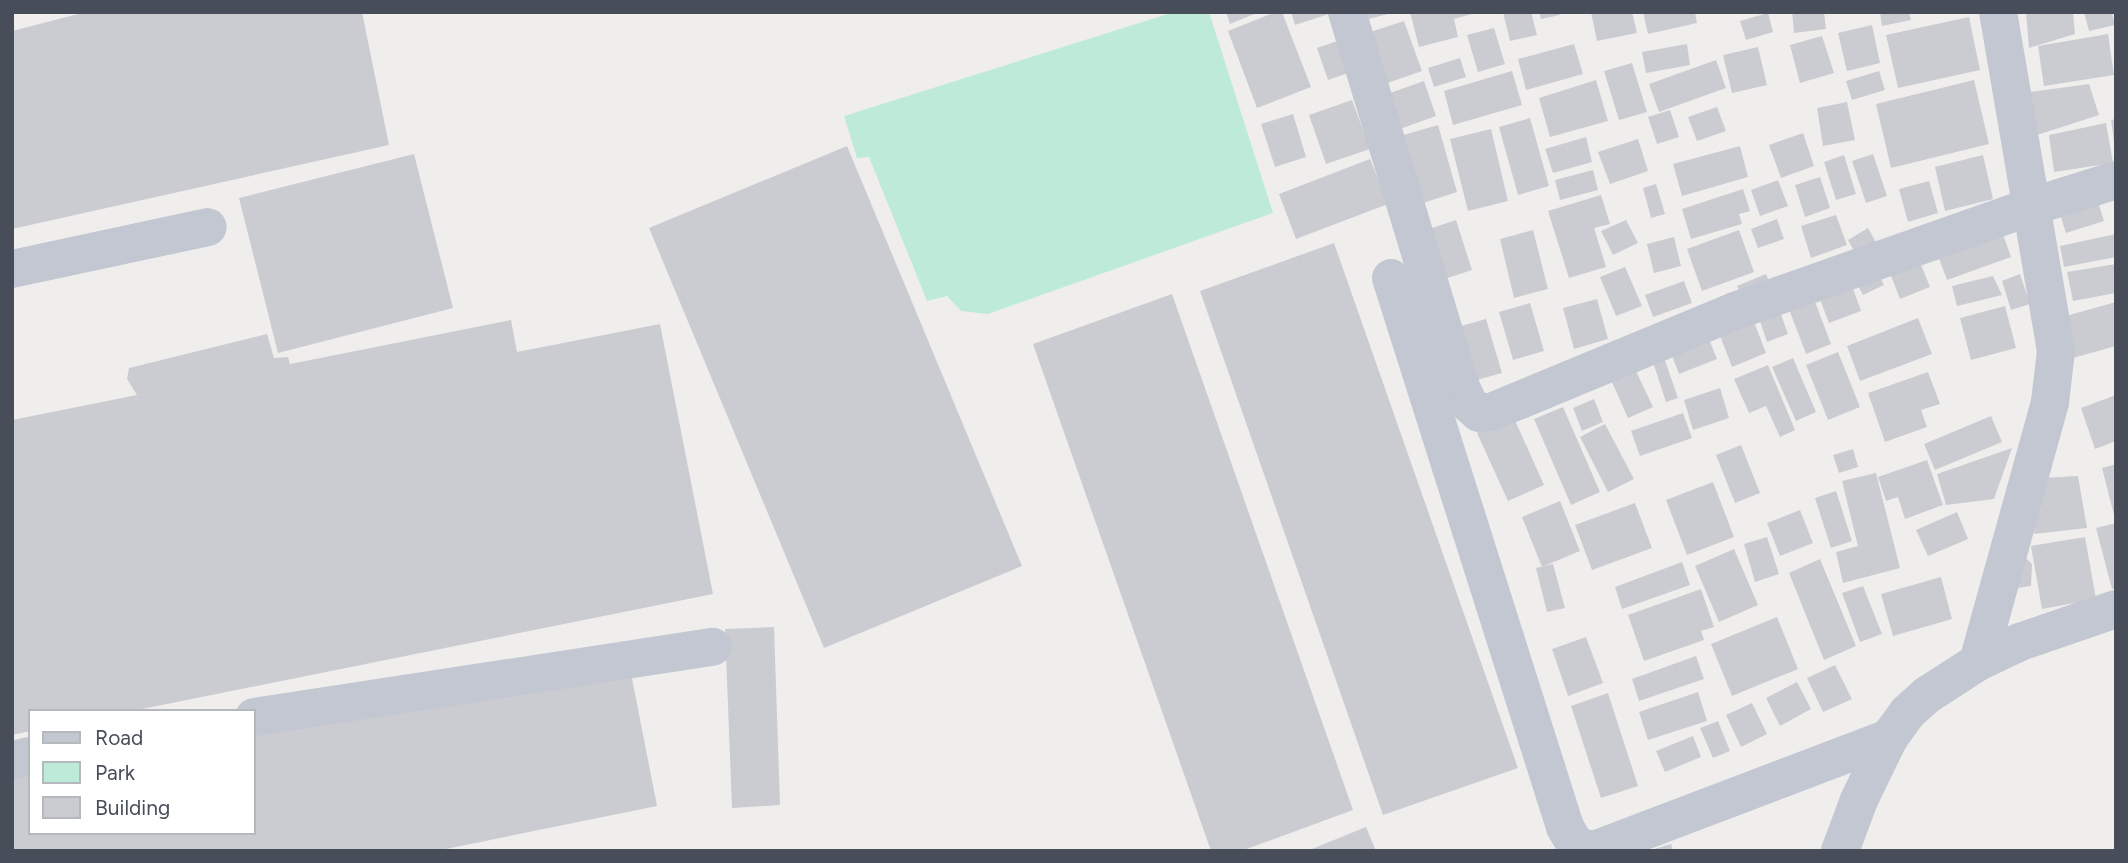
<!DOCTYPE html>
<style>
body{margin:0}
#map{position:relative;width:2128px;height:863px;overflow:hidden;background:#f0eeed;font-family:Figtree,sans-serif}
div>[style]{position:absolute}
.green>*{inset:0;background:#beebd9}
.building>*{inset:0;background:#cbcbd2}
.minor>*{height:38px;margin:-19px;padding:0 19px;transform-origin:19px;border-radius:19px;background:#c2c7d2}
span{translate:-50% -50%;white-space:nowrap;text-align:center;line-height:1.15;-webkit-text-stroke:6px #fff;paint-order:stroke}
.frame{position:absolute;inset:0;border:14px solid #474d59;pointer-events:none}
.legend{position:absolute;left:28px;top:709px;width:228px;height:126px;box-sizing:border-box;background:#fff;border:2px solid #b5b8bd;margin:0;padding:9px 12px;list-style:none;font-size:21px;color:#474d59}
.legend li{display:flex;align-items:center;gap:14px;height:35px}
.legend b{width:35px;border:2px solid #b5b8bd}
</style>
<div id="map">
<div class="green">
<i style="clip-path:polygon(1174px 12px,1209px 12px,1273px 213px,988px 314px,961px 311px,947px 296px,927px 301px,869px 157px,857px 158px,844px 116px)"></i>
</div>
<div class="building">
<i style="clip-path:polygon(86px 12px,362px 12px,389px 145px,12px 229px,12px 31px)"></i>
<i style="clip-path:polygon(1226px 12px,1259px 12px,1230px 24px)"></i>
<i style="clip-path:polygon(1276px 12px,1282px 12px,1311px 87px,1257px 108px,1228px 31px)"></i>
<i style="clip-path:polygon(1291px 12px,1332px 12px,1332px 13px,1295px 25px)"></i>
<i style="clip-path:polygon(1349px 12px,1392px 12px,1392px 13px,1353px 23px)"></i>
<i style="clip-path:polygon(1410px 12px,1475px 12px,1475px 13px,1454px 19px,1458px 37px,1419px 47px)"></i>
<i style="clip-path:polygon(1503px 12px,1531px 12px,1537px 35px,1510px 41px)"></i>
<i style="clip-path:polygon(1539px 12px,1559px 12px,1560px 15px,1541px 19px)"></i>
<i style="clip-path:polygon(1591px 12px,1632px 12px,1637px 33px,1597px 41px)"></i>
<i style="clip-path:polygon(1643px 12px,1695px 12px,1697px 23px,1648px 34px)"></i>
<i style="clip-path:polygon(1792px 12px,1824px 12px,1826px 29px,1794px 33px)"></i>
<i style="clip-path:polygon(1880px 12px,1909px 12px,1911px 20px,1882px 26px)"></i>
<i style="clip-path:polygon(2026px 12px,2073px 12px,2075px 34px,2029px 48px)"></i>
<i style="clip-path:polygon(2084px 12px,2112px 12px,2115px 25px,2089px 31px)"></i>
<i style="clip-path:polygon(1768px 13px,1773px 32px,1746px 40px,1740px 21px)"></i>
<i style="clip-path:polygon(1969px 17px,1980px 70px,1898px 88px,1886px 35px)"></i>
<i style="clip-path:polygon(1404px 21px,1422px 71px,1379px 86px,1361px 35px)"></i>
<i style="clip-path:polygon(1872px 25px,1880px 63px,1847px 71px,1838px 33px)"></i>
<i style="clip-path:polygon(1494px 28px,1505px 64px,1478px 72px,1467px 35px)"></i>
<i style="clip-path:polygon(2108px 34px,2114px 75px,2044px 86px,2038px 46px)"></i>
<i style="clip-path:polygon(1822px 36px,1834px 73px,1800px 83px,1790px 45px)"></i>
<i style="clip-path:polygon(1343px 39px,1354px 71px,1328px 80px,1317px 48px)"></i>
<i style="clip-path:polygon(1574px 44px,1583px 74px,1526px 90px,1518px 59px)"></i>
<i style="clip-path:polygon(1687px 44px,1690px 65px,1646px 73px,1642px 52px)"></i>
<i style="clip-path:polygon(1758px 47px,1767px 85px,1732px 93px,1723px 55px)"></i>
<i style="clip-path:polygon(1460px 58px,1466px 77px,1434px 87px,1428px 68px)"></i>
<i style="clip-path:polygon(1716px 60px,1726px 88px,1659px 112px,1649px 84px)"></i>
<i style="clip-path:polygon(1632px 63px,1647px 112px,1619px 120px,1604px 71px)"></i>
<i style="clip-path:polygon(1512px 71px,1522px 105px,1453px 125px,1444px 91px)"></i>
<i style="clip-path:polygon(1879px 71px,1885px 90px,1852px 100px,1846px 81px)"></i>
<i style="clip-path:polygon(1596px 80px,1608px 121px,1550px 137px,1539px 98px)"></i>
<i style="clip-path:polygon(1974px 80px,1989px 144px,1891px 168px,1876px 104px)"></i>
<i style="clip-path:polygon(1424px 81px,1436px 116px,1389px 133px,1376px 98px)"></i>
<i style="clip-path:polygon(2089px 84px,2099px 115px,2034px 136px,2030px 92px)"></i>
<i style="clip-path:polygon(1352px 100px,1370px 149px,1326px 164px,1309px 115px)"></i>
<i style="clip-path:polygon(1847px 102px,1855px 140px,1823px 146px,1817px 108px)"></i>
<i style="clip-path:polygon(1717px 107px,1726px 131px,1697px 141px,1688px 117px)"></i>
<i style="clip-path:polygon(1670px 110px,1679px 137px,1657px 144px,1648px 117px)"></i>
<i style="clip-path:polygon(1293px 114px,1306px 157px,1275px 167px,1261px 124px)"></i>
<i style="clip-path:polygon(1530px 118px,1549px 186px,1518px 195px,1499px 127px)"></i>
<i style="clip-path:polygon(2116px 119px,2116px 142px,2114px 142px,2111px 120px)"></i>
<i style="clip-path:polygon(2106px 123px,2113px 163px,2054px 172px,2049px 135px)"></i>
<i style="clip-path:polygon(1438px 125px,1457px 192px,1420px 204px,1400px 136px)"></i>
<i style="clip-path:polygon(1491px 129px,1508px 201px,1468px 211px,1450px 139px)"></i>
<i style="clip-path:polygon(1803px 133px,1814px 166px,1781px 178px,1769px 145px)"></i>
<i style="clip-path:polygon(1586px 137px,1592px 162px,1553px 173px,1545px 149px)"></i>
<i style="clip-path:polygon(1638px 139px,1648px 171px,1610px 184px,1598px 152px)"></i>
<i style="clip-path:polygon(847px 146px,1022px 566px,824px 648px,649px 228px)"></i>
<i style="clip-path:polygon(1740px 146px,1748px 177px,1682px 196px,1673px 164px)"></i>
<i style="clip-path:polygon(414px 154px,453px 308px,278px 353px,239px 198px)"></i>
<i style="clip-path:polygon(1873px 154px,1887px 196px,1866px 203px,1852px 161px)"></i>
<i style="clip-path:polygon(1844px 155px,1856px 194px,1836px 200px,1824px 162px)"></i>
<i style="clip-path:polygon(1983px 155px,1993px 199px,1945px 211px,1935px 167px)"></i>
<i style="clip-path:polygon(1370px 159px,1388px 204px,1296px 239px,1279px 194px)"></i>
<i style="clip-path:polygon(1593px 170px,1598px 190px,1560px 200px,1555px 180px)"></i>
<i style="clip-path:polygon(1820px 177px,1830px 208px,1805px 217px,1795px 185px)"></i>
<i style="clip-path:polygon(1778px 180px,1788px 206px,1760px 216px,1751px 190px)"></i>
<i style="clip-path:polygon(1929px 181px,1938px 213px,1908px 222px,1899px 189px)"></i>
<i style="clip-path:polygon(1656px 184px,1665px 214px,1651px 218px,1643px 188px)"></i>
<i style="clip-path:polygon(1743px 189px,1750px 211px,1739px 214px,1742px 224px,1691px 239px,1682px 209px)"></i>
<i style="clip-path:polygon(1601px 195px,1610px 224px,1594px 228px,1606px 267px,1569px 278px,1548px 211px)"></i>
<i style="clip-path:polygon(2097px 199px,2104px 221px,2066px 233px,2059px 211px)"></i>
<i style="clip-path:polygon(1836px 215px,1847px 245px,1811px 258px,1801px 226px)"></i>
<i style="clip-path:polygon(1777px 219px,1784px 239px,1758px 248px,1751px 229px)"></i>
<i style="clip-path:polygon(1456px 220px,1472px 270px,1436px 282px,1420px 232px)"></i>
<i style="clip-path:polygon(1626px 220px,1638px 243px,1613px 255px,1601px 231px)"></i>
<i style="clip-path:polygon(1999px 223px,2011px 257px,1947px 280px,1934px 245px)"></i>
<i style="clip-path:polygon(1868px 228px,1881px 251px,1853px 249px,1848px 240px)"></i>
<i style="clip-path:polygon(1533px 230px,1548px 289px,1514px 298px,1500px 239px)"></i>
<i style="clip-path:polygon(1739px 230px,1754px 272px,1702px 291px,1687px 249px)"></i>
<i style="clip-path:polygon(2116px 234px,2116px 257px,2064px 267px,2060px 246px)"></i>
<i style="clip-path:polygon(1674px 237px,1681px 266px,1654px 273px,1647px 244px)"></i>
<i style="clip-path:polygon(1334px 243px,1518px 768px,1383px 815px,1200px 291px)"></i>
<i style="clip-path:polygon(1916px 252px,1930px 287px,1900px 299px,1886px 263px)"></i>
<i style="clip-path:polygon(1873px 263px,1884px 285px,1863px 295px,1851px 273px)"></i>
<i style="clip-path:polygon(2116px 264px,2116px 293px,2073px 301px,2067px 272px)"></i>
<i style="clip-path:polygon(1625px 267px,1642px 306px,1616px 316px,1600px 277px)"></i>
<i style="clip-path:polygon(1766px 274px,1772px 288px,1743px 300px,1737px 286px)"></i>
<i style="clip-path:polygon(2020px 274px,2030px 304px,2011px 310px,2002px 281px)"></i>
<i style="clip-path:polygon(1993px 276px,2002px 295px,1957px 306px,1952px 286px)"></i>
<i style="clip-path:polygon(1849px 277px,1861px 311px,1829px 323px,1816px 289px)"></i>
<i style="clip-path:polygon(1684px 281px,1692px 303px,1653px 317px,1645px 295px)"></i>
<i style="clip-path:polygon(1809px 286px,1831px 344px,1806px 354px,1784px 296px)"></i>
<i style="clip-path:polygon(1172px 294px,1353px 810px,1241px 851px,1211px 851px,1033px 344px)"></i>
<i style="clip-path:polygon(1775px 298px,1788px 334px,1767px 342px,1755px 306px)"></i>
<i style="clip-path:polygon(1597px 299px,1608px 339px,1574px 349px,1563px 308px)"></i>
<i style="clip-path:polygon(2116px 302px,2116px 346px,2073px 358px,2062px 317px)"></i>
<i style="clip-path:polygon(1530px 303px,1544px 351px,1513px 360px,1499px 312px)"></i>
<i style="clip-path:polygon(2005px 306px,2016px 348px,1971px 360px,1960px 318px)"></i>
<i style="clip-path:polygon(1751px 314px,1766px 353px,1732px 367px,1717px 328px)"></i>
<i style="clip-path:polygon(1918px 318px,1932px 354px,1860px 381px,1847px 346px)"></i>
<i style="clip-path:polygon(1486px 319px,1502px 373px,1466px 383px,1450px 329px)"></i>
<i style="clip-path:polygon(511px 320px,517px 352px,660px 324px,713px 594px,132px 711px,30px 711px,30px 731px,12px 735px,12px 420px,137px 395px,127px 379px,129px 368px,267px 334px,274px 358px,288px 357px,290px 364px)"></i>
<i style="clip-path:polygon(1707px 334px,1717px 359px,1679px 374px,1669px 348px)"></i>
<i style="clip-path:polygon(1661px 349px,1678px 398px,1666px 402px,1650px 353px)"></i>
<i style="clip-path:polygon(1838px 352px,1860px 407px,1828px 420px,1806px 365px)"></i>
<i style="clip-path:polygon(1793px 358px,1816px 412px,1796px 421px,1772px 367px)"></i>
<i style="clip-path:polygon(1768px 365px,1795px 430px,1780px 437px,1766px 406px,1749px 413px,1734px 379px)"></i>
<i style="clip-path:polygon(1635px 369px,1653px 407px,1628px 418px,1611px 380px)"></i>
<i style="clip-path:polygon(1928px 372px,1940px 404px,1921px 410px,1927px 427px,1885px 442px,1868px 393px)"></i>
<i style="clip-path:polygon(1720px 388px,1729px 418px,1693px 430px,1684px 400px)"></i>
<i style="clip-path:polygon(2116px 395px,2116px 441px,2095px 449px,2081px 408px)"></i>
<i style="clip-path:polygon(1594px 399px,1603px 422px,1582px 431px,1573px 408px)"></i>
<i style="clip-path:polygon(1563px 407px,1600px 492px,1571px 505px,1534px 419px)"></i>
<i style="clip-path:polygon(1683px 413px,1692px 438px,1640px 456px,1631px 431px)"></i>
<i style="clip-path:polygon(1513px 416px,1544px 485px,1508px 501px,1477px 433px)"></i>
<i style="clip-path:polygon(1991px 416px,2002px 442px,1935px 470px,1924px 444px)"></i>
<i style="clip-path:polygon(1605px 424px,1634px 479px,1608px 492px,1580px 437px)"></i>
<i style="clip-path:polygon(1741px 445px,1760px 493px,1735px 503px,1716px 455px)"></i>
<i style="clip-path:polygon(2012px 448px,1994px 499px,1946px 505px,1937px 474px)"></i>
<i style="clip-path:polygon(1853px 449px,1858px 467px,1839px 473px,1833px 455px)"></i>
<i style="clip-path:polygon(1927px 460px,1943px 505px,1905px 519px,1898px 497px,1886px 501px,1878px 477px)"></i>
<i style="clip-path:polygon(2116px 464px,2116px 519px,2115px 519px,2102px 468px)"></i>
<i style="clip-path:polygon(1876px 473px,1900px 568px,1843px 583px,1836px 552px,1858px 546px,1842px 481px)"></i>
<i style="clip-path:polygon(2078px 476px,2087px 528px,2034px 534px,2042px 478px)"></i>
<i style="clip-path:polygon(1713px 482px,1734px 537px,1687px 555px,1666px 500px)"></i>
<i style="clip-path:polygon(1836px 491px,1852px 541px,1831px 548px,1815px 498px)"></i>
<i style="clip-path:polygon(1560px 501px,1580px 551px,1542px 567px,1522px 517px)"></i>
<i style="clip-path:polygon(1635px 503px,1652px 548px,1592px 570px,1575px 525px)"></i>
<i style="clip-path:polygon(1800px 510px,1813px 543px,1780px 556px,1767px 523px)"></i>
<i style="clip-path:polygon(1957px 512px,1968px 539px,1928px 556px,1916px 530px)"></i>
<i style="clip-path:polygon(2116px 523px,2116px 588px,2112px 589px,2096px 528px)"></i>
<i style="clip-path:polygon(1767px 537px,1779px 574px,1755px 582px,1744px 544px)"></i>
<i style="clip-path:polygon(2085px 537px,2096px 599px,2042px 609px,2031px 546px)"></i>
<i style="clip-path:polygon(1734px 549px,1758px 605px,1719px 622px,1695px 566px)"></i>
<i style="clip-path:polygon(2026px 558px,2032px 564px,2031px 586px,2017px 588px)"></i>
<i style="clip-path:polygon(1820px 559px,1856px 646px,1824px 660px,1789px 573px)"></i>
<i style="clip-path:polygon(1682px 562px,1690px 585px,1622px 609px,1615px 587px)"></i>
<i style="clip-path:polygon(1553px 564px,1565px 608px,1547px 612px,1536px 568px)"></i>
<i style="clip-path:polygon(1941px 577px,1952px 619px,1893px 636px,1881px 594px)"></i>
<i style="clip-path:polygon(1863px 586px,1882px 634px,1860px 642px,1842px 593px)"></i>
<i style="clip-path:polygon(1701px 589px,1714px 627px,1701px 631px,1704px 640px,1644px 661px,1628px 615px)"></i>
<i style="clip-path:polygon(1777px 617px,1798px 669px,1732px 696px,1711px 644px)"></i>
<i style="clip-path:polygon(774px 627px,780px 805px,732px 808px,725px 629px)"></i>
<i style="clip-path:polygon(1586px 637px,1603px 683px,1568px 696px,1552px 649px)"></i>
<i style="clip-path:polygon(1696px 656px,1704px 679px,1639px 701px,1632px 679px)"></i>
<i style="clip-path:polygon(1835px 665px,1852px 699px,1823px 712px,1807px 678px)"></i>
<i style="clip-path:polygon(630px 668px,657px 806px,436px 851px,12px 851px,12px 767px,30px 764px,30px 833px,254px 833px,254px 734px)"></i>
<i style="clip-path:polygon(1797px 682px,1811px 709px,1780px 726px,1766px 698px)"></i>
<i style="clip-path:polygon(1698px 692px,1707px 721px,1648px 740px,1639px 712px)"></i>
<i style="clip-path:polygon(1608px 693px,1638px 786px,1601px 798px,1571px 706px)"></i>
<i style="clip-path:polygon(1752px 703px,1767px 734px,1741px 747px,1726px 715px)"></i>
<i style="clip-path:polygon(1718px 721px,1730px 751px,1713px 758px,1700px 728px)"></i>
<i style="clip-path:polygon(1693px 736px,1701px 757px,1665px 772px,1656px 751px)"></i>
<i style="clip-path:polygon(1366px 827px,1376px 851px,1307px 851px)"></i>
<i style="clip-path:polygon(1671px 844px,1673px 851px,1651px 851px,1651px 850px)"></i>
</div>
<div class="minor">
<i style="left:1347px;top:12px;width:390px;rotate:73.1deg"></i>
<i style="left:1460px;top:385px;width:21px;rotate:65deg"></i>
<i style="left:1469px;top:404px;width:13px;rotate:42deg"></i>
<i style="left:1479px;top:413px;width:12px;rotate:-5deg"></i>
<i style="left:1491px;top:412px;width:264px;rotate:-22.5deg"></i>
<i style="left:1735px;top:311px;width:313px;rotate:-19.4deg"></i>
<i style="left:2030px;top:207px;width:90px;rotate:-17.4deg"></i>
<i style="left:12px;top:269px;width:200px;rotate:-12.1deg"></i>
<i style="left:1391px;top:278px;width:576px;rotate:72.41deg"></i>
<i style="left:1565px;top:827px;width:22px;rotate:60deg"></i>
<i style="left:1576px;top:846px;width:18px;rotate:13deg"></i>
<i style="left:1594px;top:850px;width:316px;rotate:-20.8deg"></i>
<i style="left:1978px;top:662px;width:270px;rotate:-74.5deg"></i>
<i style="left:2050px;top:402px;width:51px;rotate:-83.3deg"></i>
<i style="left:2056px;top:351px;width:344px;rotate:-99.7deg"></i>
<i style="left:254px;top:717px;width:464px;rotate:-8.7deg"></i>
<i style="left:12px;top:760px;width:18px;rotate:-13deg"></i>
<i style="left:1840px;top:851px;width:54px;rotate:-69.6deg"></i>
<i style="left:1859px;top:800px;width:69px;rotate:-64.2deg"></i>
<i style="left:1889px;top:738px;width:32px;rotate:-54deg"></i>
<i style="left:1908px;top:712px;width:25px;rotate:-42deg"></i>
<i style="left:1927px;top:695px;width:61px;rotate:-32.9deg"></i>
<i style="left:1978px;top:662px;width:47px;rotate:-25.5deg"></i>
<i style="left:2020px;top:642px;width:102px;rotate:-19deg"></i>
</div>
<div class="frame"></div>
<ul class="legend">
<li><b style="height:9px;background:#c2c7d2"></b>Road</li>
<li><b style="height:19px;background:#beebd9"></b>Park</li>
<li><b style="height:19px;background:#cbcbd2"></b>Building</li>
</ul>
</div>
